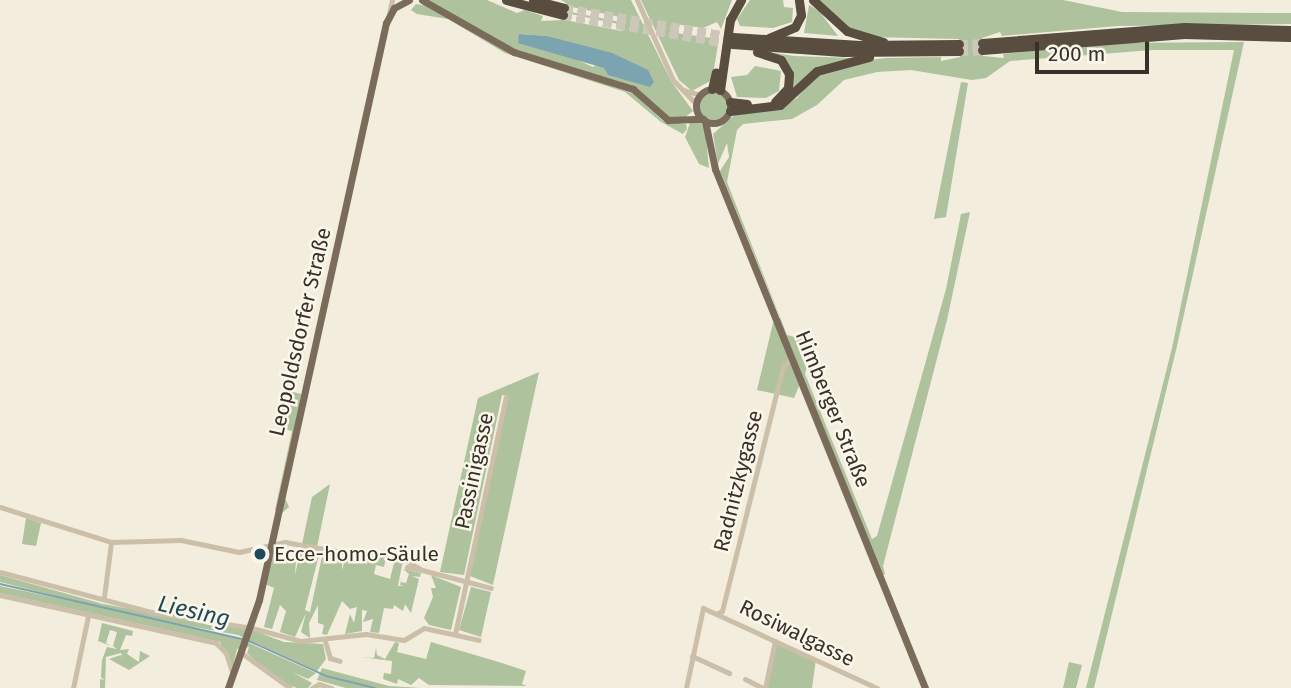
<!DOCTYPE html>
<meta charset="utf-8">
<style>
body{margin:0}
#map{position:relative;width:1291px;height:688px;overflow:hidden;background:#f2eddd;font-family:"Fira Sans",sans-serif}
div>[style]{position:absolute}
.green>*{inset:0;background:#aec29d}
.round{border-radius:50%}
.water>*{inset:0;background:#7ca3b0}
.stream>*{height:2px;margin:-1px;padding:0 1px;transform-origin:1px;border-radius:1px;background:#7ca3b0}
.highway-tunnel>*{height:9px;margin-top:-4.5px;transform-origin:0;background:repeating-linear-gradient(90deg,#cdc7b9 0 9px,transparent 0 13.5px)}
.minor>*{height:5px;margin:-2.5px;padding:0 2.5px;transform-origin:2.5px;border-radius:2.5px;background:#cbbfa9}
.major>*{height:7px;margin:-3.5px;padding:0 3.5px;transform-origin:3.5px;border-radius:3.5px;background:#7a6b5a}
.major>.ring{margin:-3.5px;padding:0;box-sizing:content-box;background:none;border:7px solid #7a6b5a;border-radius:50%}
.highway>*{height:9px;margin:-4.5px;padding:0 4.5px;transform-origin:4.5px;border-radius:4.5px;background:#594d40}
.dots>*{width:19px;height:19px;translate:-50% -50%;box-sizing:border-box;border:4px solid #faf6ea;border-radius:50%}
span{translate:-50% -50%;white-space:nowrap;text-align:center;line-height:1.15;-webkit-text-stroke:5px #faf6ea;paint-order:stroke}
.street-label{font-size:21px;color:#383129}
.poi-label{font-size:21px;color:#383129}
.left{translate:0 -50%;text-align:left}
.water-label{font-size:23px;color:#1e4a5a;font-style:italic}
.scale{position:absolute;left:1035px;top:42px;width:114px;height:32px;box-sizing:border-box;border:4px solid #383129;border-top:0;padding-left:9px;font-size:21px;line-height:24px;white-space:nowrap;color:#383129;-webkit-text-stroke:5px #faf6ea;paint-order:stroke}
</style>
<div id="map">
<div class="green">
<i style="clip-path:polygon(evenodd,427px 0,487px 0,517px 13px,525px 10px,543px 16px,541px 21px,562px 20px,566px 3px,561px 0,631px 0,671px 81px,693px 111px,684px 118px,671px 118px,636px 88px,515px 50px,427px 0,567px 6px,625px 18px,625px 23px,566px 11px,567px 6px,427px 0,566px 13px,623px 25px,622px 31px,565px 20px,566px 13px,427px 0,520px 34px,547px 36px,608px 56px,593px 67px,520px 34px)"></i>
<i style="clip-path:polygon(732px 0,721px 29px,717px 22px,703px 28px,675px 24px,675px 33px,719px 39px,712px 80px,692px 91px,679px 80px,641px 0)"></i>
<i style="clip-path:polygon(750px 0,783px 0,784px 7px,793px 8px,792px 22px,773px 28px,740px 26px,737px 19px)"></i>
<i style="clip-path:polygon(816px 0,1063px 0,1122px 12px,1291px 13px,1291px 24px,1117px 26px,1002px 36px,1000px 32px,982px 38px,983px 56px,1004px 58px,1003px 54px,1117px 43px,1244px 42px,1177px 346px,1094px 688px,1086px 688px,1172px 348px,1234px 50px,1153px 50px,1010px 61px,986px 78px,972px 80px,911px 70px,877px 72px,844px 80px,817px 105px,792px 119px,743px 124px,737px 130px,727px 182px,787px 335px,813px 342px,805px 374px,872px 539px,877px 536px,946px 289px,961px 214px,970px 212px,947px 320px,883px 566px,885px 574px,877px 579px,799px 386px,794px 398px,757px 390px,773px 323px,780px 318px,720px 171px,729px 157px,727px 143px,718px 164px,713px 134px,739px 111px,782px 107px,797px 98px,815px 75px,842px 63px,886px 58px,941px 57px,941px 61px,960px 57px,959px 39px,870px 37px,855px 33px)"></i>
<i style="clip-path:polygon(416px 4px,428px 6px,497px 46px,634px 94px,663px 121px,686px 124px,687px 129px,683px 134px,661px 122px,625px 92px,505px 53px,448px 19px,417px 14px,411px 10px)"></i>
<i style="clip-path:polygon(809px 5px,819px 11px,838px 36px,804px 33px)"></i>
<i style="clip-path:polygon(775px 53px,794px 56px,853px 58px,825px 65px,782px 102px,773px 104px,792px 81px)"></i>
<i style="clip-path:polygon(755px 66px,781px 71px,779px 91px,766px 98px,737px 97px,731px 77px,747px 75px)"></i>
<i style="clip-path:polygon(961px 82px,968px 83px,946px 217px,934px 219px)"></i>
<i class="round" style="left:699px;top:92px;width:28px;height:28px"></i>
<i style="clip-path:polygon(699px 121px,705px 127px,709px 168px,699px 164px,685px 137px,690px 123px)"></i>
<i style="clip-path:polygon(539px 372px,493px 585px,470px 576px,508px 396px,502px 395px,464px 575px,440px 572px,478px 398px)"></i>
<i style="clip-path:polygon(286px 390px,301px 394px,285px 498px,289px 507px,281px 514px,275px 510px,292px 431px,277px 427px)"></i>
<i style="clip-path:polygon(330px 484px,317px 547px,302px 544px,312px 497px)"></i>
<i style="clip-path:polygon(26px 518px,41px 523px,36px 546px,22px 544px)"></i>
<i style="clip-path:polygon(274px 545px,278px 550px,274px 558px,296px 559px,295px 575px,301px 547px,303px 560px,307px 548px,320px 551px,305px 610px,310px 612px,323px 552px,342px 556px,342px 570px,346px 555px,387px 553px,384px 567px,376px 565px,374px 574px,390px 579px,396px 555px,407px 559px,402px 565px,398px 586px,403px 586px,400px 585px,402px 576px,401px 582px,406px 583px,409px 574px,403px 569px,421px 573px,420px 577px,412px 576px,419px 579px,411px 613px,405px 604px,403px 611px,394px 605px,393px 609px,384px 608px,379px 633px,370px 632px,373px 619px,363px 622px,367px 611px,362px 610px,362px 631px,345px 634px,350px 614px,354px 623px,357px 607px,350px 609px,342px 601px,327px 635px,322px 634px,324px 625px,318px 623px,318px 605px,309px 623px,310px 638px,301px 632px,306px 613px,295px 637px,280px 632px,286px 611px,280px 605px,272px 629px,264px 627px,274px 588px,265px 584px)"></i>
<i style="clip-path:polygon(0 575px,103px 604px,255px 631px,284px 642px,323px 644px,326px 659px,317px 671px,238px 635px,151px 619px,238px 638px,316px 673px,308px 679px,292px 672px,312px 683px,308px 688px,297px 688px,280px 682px,247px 653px,249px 647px,237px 649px,232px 670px,220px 642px,0 593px,0 586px,91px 605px,0 582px)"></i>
<i style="clip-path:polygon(431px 575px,461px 587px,451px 630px,429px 625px,424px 618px,433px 597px,431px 588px,436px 588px)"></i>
<i style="clip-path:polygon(471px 587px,491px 592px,481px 637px,459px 630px)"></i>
<i style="clip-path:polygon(102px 623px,133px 631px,132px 636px,126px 635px,120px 650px,129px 649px,127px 654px,139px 662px,140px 651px,150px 656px,129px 670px,109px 659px,121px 655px,123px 659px,121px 653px,106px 657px,105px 688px,100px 688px,100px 679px,104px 680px,101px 677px,102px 660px,107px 647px,117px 649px,113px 646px,117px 632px,110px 630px,106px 643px,111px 646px,98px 641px)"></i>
<i style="clip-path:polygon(395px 642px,399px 643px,397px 652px,426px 659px,431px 642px,502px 663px,526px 671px,522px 684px,527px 686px,429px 685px,419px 678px,411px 685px,398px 679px,397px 684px,383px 679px,384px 673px,391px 674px,392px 661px,361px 657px,374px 658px,376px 648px,377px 655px,385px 659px)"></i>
<i style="clip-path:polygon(776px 644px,816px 659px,812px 688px,767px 688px)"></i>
<i style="clip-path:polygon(1069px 662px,1082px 665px,1076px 688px,1063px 688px)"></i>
<i style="clip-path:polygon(322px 668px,389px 686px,421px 688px,346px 688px,317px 680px)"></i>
</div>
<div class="water">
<i style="clip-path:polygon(519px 34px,547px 36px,612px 53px,648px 70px,654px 82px,650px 87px,608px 75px,604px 68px,518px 43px)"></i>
</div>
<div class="stream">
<i style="left:0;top:584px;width:249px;rotate:12.8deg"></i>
<i style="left:249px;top:641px;width:85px;rotate:24.4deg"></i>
<i style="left:326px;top:676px;width:50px;rotate:13.8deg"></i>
</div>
<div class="highway-tunnel">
<i style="left:564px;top:8px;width:171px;rotate:9.7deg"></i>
<i style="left:563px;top:15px;width:171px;rotate:9.7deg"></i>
<i style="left:959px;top:44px;width:23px;rotate:-2deg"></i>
<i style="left:959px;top:51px;width:23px;rotate:-2deg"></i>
</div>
<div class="minor">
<i style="left:637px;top:0;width:88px;rotate:65.8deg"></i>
<i style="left:673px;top:80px;width:33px;rotate:46deg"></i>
<i style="left:389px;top:14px;width:14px;rotate:-78deg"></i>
<i style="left:683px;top:90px;width:18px;rotate:16deg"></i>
<i style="left:0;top:507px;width:116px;rotate:17.5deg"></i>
<i style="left:111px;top:542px;width:70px;rotate:-1.6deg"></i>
<i style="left:181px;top:540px;width:59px;rotate:11.7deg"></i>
<i style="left:239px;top:552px;width:47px;rotate:-12.3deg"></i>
<i style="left:285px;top:542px;width:74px;rotate:10.1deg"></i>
<i style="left:358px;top:555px;width:35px;rotate:-5deg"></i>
<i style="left:393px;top:552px;width:34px;rotate:32deg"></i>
<i style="left:422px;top:570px;width:71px;rotate:14.6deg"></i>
<i style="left:407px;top:567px;width:15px;rotate:11deg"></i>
<i style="left:0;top:572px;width:156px;rotate:14.8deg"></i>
<i style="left:151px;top:612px;width:102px;rotate:9deg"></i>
<i style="left:252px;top:628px;width:51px;rotate:14.9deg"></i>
<i style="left:301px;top:641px;width:65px;rotate:-6.1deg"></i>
<i style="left:366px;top:634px;width:38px;rotate:9deg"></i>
<i style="left:404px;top:640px;width:23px;rotate:-31deg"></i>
<i style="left:424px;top:628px;width:56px;rotate:12.3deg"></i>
<i style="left:0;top:595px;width:221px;rotate:12.5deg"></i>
<i style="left:216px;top:643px;width:14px;rotate:45deg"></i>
<i style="left:226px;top:653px;width:23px;rotate:72deg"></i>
<i style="left:104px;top:597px;width:55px;rotate:-82.7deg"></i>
<i style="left:718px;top:613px;width:4px;rotate:-27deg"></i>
<i style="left:722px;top:611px;width:252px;rotate:-76deg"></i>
<i style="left:783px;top:367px;width:13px;rotate:-48deg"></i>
<i style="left:455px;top:634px;width:242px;rotate:-77.9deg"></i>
<i style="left:325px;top:641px;width:18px;rotate:74deg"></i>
<i style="left:330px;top:658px;width:10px;rotate:17deg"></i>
<i style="left:243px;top:654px;width:58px;rotate:35.9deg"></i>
<i style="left:692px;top:656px;width:41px;rotate:24.7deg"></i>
<i style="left:745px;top:679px;width:20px;rotate:27deg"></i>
<i style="left:73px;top:688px;width:74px;rotate:-78.2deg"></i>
<i style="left:312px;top:688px;width:8px;rotate:-30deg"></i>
<i style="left:319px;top:684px;width:13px;rotate:18deg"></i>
<i style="left:686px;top:688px;width:82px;rotate:-78deg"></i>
<i style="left:703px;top:608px;width:192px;rotate:24.7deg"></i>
<i style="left:765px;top:688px;width:48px;rotate:-78deg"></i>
</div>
<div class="major">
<i style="left:422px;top:0;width:106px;rotate:29.5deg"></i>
<i style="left:514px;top:52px;width:125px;rotate:17.3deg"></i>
<i style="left:633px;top:89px;width:47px;rotate:41.5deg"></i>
<i style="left:668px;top:120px;width:35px;rotate:-2deg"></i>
<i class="ring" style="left:696px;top:89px;width:27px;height:27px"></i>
<i style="left:705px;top:121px;width:49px;rotate:78.2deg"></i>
<i style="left:715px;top:169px;width:560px;rotate:67.97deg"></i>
<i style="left:228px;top:688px;width:93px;rotate:-70.6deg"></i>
<i style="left:259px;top:600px;width:591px;rotate:-77.59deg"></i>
<i style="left:386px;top:23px;width:17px;rotate:-62deg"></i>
<i style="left:394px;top:8px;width:17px;rotate:-28deg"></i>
</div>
<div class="highway">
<i style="left:506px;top:0;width:59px;rotate:14.7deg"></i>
<i style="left:533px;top:0;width:32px;rotate:14deg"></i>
<i style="left:813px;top:0;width:46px;rotate:42.4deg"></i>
<i style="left:847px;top:31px;width:38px;rotate:17deg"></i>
<i style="left:733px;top:37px;width:127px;rotate:3.6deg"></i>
<i style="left:860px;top:45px;width:99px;rotate:-0.6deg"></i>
<i style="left:769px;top:38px;width:28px;rotate:-23deg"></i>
<i style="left:795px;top:27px;width:13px;rotate:-63deg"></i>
<i style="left:801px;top:15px;width:15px;rotate:-98deg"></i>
<i style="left:982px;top:43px;width:203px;rotate:-4.5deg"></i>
<i style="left:1184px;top:27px;width:107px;rotate:1.6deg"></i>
<i style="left:732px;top:44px;width:111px;rotate:4.1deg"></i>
<i style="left:843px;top:52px;width:116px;rotate:-0.5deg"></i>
<i style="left:982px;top:50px;width:203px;rotate:-4.5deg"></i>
<i style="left:1184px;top:34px;width:107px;rotate:1.6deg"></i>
<i style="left:757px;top:52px;width:25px;rotate:18deg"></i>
<i style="left:781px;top:60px;width:16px;rotate:60deg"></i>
<i style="left:789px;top:74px;width:14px;rotate:94deg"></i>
<i style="left:788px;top:88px;width:19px;rotate:133deg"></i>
<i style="left:712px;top:89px;width:17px;rotate:-77deg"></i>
<i style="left:720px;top:90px;width:71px;rotate:-81.9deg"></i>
<i style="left:730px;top:20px;width:23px;rotate:-61deg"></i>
<i style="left:730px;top:102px;width:17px;rotate:7deg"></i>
<i style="left:730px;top:111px;width:50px;rotate:-6.8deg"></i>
<i style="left:780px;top:105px;width:50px;rotate:-42.6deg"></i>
<i style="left:817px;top:71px;width:54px;rotate:-15.1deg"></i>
</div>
<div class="dots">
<i style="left:260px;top:554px;background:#1e4a5a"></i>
</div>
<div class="street-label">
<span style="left:300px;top:332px;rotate:-77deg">Leopoldsdorfer Straße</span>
<span style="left:833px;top:409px;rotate:68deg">Himberger Straße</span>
<span style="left:474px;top:471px;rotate:-78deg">Passinigasse</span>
<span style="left:738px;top:481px;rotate:-76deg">Radnitzkygasse</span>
<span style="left:797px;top:633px;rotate:26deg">Rosiwalgasse</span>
</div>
<div class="poi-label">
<span class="left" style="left:274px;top:554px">Ecce-homo-Säule</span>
</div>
<div class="water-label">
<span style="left:194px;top:611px;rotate:13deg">Liesing</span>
</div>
<div class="scale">200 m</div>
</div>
